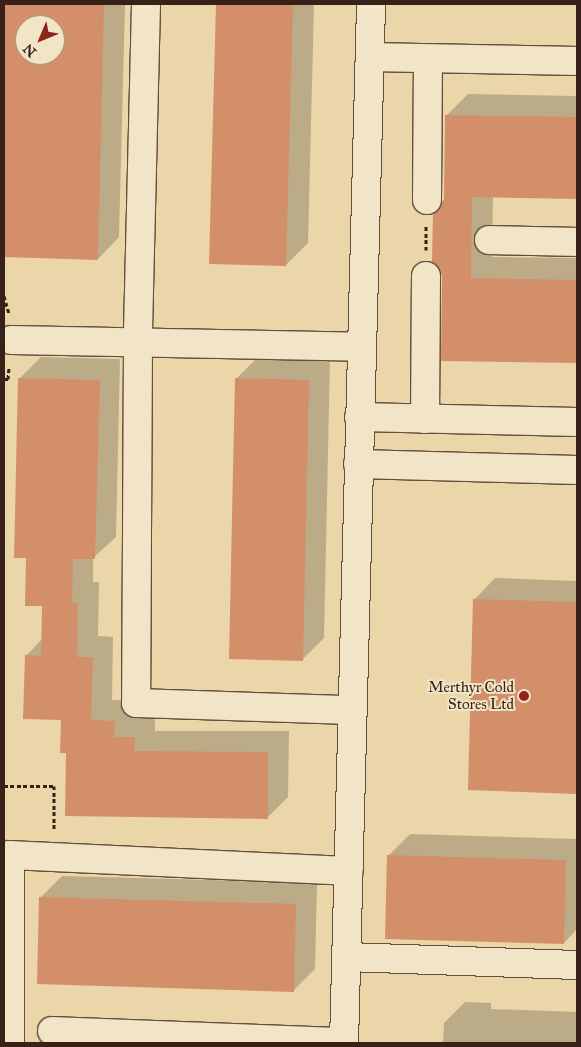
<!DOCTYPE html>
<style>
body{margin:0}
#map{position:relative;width:581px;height:1047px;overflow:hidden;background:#ebd6a9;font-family:"IM FELL Great Primer",serif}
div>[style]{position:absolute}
.shadow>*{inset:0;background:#0003}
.building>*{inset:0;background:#d38f6a}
.path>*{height:3px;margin-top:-1.5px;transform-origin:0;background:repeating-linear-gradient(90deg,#372118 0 4px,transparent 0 6.5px)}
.roads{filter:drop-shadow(1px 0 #644e3c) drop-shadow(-1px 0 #644e3c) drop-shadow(0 1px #644e3c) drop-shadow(0 -1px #644e3c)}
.minor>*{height:28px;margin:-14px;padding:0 14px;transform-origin:14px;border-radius:14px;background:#f2e4c7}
.dots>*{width:14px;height:14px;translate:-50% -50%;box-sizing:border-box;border:2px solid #f2e4c7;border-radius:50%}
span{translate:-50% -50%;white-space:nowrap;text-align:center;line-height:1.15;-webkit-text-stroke:4px #f2e4c7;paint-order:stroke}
.poi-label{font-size:15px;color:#372118}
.right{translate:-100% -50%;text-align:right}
.frame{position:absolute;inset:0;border:5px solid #372118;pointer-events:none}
.north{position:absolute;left:15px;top:15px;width:50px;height:50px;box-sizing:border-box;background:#f2e4c7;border:1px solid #a79681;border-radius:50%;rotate:225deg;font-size:14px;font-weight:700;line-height:20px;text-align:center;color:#372118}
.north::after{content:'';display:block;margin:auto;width:18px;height:22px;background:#8f2418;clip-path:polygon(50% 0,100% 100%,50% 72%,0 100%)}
</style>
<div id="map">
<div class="shadow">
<i style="clip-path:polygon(evenodd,5px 4px,125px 4px,119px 237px,98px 259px,4px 256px,5px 4px,25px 25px,55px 25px,55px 55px,25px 55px,25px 25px)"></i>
<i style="clip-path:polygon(217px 4px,314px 4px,308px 243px,286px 265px,210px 262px)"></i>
<i style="clip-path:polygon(468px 94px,577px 96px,577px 197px,493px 196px,492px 257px,577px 258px,577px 362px,442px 360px,447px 115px)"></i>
<i style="clip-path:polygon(41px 357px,120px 359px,116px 537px,93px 558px,93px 582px,99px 582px,98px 636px,113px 637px,112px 700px,135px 700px,155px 716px,155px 731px,289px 731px,288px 797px,267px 818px,68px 751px,62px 719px,26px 656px,43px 638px,44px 605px,28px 557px,20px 378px)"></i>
<i style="clip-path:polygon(258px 357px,330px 359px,324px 638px,302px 660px,236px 379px)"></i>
<i style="clip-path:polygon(495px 578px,577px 581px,577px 793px,469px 789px,474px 600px)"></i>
<i style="clip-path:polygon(410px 834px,577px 839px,577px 929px,564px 943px,388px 856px)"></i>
<i style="clip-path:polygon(62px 876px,317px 883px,315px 969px,294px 990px,41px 897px)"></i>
<i style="clip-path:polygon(465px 1002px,491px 1003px,491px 1009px,577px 1012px,577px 1043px,443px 1043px,444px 1023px)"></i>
</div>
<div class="building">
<i style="clip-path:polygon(evenodd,4px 4px,104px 4px,98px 260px,4px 257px,4px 4px,25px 25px,55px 25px,55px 55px,25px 55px,25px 25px)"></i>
<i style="clip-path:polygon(216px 4px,293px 4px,286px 266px,209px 264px)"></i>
<i style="clip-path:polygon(445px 115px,577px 117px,577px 199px,472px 197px,471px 278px,577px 280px,577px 363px,441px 361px,442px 276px,439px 268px,432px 262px,433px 214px,444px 199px)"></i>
<i style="clip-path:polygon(18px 378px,100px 380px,95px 559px,73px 559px,72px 603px,78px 603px,77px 657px,93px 657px,91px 720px,115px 721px,114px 737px,135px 737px,134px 751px,268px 752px,268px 819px,65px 816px,66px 753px,60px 753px,61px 720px,23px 719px,25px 655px,41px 656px,42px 606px,25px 606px,26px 558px,14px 558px)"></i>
<i style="clip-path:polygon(235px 378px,309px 380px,303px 661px,229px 659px)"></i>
<i style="clip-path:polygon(473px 599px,577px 602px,577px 794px,468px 790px)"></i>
<i style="clip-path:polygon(387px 855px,566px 860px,564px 944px,385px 939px)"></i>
<i style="clip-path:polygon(39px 897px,296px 904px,294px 992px,37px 984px)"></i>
</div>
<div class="path">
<i style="left:426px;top:250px;width:24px;rotate:-90deg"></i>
<i style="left:4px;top:296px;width:18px;rotate:74deg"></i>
<i style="left:4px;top:379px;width:4px"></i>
<i style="left:8px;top:379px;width:11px;rotate:-85deg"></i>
<i style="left:4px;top:786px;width:50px"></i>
<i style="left:54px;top:786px;width:43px;rotate:90deg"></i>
</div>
<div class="roads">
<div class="minor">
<i style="left:146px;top:4px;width:339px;rotate:91.4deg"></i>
<i style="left:138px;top:343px;width:360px;rotate:90.3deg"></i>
<i style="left:136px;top:703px;width:216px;rotate:1.9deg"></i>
<i style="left:370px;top:57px;width:207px;rotate:1.1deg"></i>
<i style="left:427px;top:200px;width:141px;rotate:-89.6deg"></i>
<i style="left:489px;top:240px;width:88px;rotate:1.3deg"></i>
<i style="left:11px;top:340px;width:350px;rotate:1.1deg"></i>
<i style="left:359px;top:417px;width:218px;rotate:1.3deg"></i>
<i style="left:425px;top:419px;width:143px;rotate:-89.6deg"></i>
<i style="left:358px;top:464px;width:219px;rotate:1.6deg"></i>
<i style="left:347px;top:957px;width:230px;rotate:2deg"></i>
<i style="left:52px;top:1031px;width:292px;rotate:2.2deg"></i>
<i style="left:10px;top:1043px;width:188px;rotate:-90deg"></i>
<i style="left:10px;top:855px;width:339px;rotate:2.7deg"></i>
<i style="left:344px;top:1043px;width:1039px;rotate:-88.51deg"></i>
</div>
</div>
<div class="dots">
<i style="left:524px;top:696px;background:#8f2418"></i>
</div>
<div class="poi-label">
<span class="right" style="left:514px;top:696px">Merthyr Cold<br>Stores Ltd</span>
</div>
<div class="frame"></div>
<div class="north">N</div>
</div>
